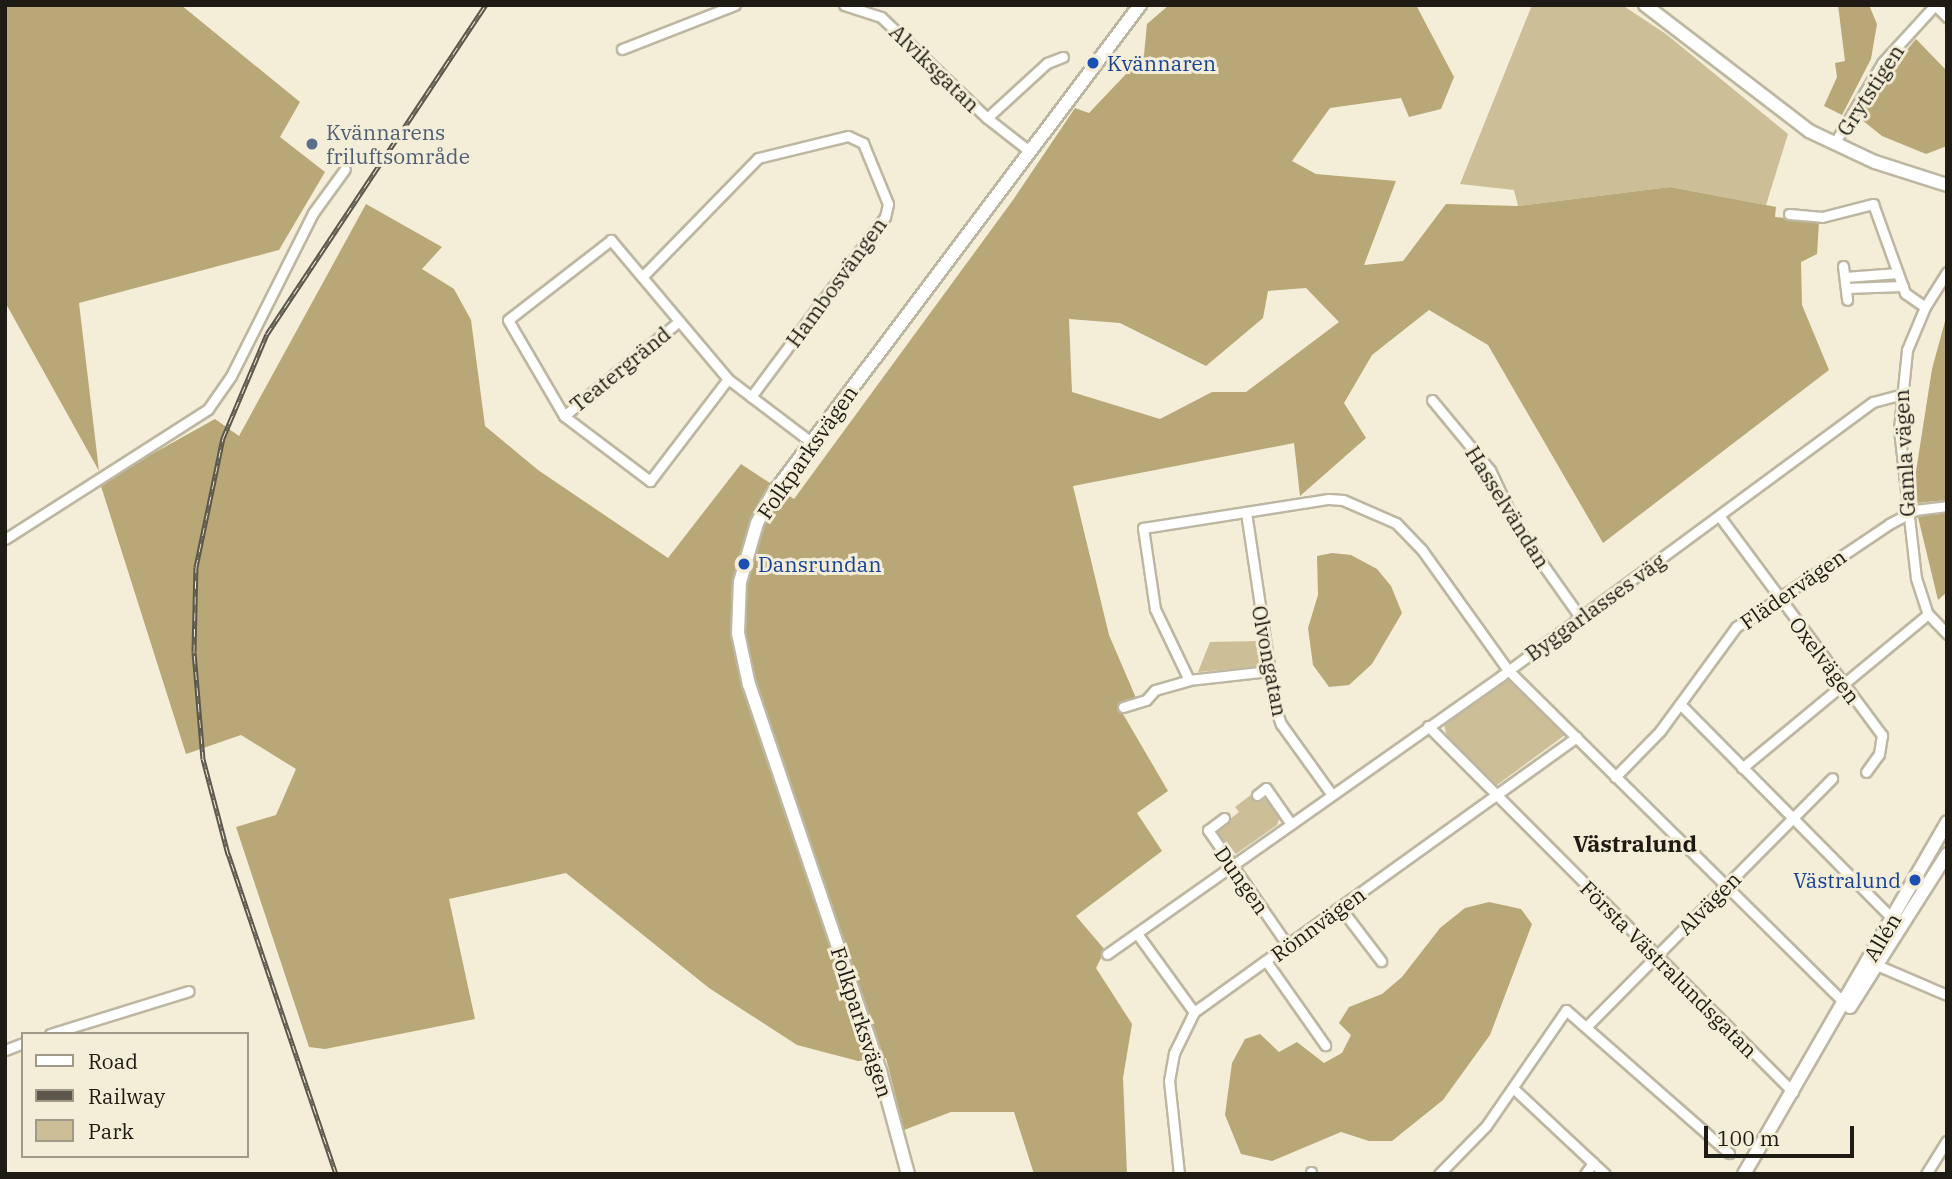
<!DOCTYPE html>
<meta charset="utf-8">
<style>
body{margin:0}
#map{position:relative;width:1952px;height:1179px;overflow:hidden;background:#f4edd7;font-family:"IBM Plex Serif",serif}
div>[style]{position:absolute}
.green>*{inset:0;background:#ccbe96}
.forest>*{inset:0;background:#b8a777}
.roads{filter:drop-shadow(2px 0 #bdb7a2) drop-shadow(-2px 0 #bdb7a2) drop-shadow(0 2px #bdb7a2) drop-shadow(0 -2px #bdb7a2)}
.minor>*{height:9px;margin:-4.5px;padding:0 4.5px;transform-origin:4.5px;border-radius:4.5px;background:#fff}
.secondary>*{height:12px;margin:-6px;padding:0 6px;transform-origin:6px;border-radius:6px;background:#fff}
.rail>*{height:5px;margin-top:-2.5px;transform-origin:0;background:repeating-linear-gradient(90deg,#f4edd7 0 8px,#5c584d 0 16px);box-sizing:border-box;border-block:2px solid #5c584d}
.dots>*{width:19px;height:19px;translate:-50% -50%;box-sizing:border-box;border:4px solid #f4edd7;border-radius:50%}
span{translate:-50% -50%;white-space:nowrap;text-align:center;line-height:1.15;-webkit-text-stroke:6px #f4edd7;paint-order:stroke}
.transit-label{font-size:21px;color:#164399}
.left{translate:0 -50%;text-align:left}
.right{translate:-100% -50%;text-align:right}
.street-label{font-size:21px;color:#1e1b14}
.service-label{font-size:21px;color:#4e5e75}
.neighbourhood-label{font-size:23px;color:#1e1b14;font-weight:700}
.frame{position:absolute;inset:0;border:7px solid #1e1b14;pointer-events:none}
.legend{position:absolute;left:21px;top:1032px;width:228px;height:126px;box-sizing:border-box;background:#f4edd7;border:2px solid #9e9989;margin:0;padding:9px 12px;list-style:none;font-size:21px;color:#1e1b14}
.legend li{display:flex;align-items:center;gap:14px;height:35px}
.legend b{width:35px;border:2px solid #9e9989}
.scale{position:absolute;left:1704px;top:1126px;width:150px;height:32px;box-sizing:border-box;border:4px solid #1e1b14;border-top:0;padding-left:9px;font-size:21px;line-height:24px;white-space:nowrap;color:#1e1b14;-webkit-text-stroke:5px #f4edd7;paint-order:stroke}
</style>
<div id="map">
<div class="green">
<i style="clip-path:polygon(1532px 5px,1622px 5px,1666px 34px,1788px 134px,1766px 205px,1670px 187px,1518px 206px,1514px 190px,1460px 184px)"></i>
<i style="clip-path:polygon(1258px 641px,1263px 661px,1256px 667px,1198px 672px,1210px 642px)"></i>
<i style="clip-path:polygon(1508px 680px,1565px 735px,1497px 785px,1448px 740px,1444px 725px,1449px 716px)"></i>
<i style="clip-path:polygon(1252px 794px,1257px 801px,1265px 796px,1280px 817px,1277px 825px,1236px 854px,1215px 831px,1239px 812px,1235px 807px)"></i>
</div>
<div class="forest">
<i style="clip-path:polygon(5px 5px,181px 5px,300px 102px,280px 137px,325px 172px,279px 250px,79px 303px,99px 471px,5px 302px)"></i>
<i style="clip-path:polygon(evenodd,1169px 5px,1416px 5px,1454px 77px,1441px 109px,1409px 117px,1401px 98px,1330px 108px,1292px 161px,1316px 174px,1396px 181px,1364px 265px,1403px 261px,1446px 204px,1518px 206px,1670px 187px,1766px 205px,1776px 207px,1775px 217px,1819px 222px,1817px 254px,1801px 262px,1802px 305px,1829px 370px,1603px 543px,1488px 345px,1429px 310px,1372px 355px,1344px 403px,1366px 438px,1300px 496px,1294px 443px,1073px 486px,1109px 635px,1136px 698px,1123px 714px,1168px 791px,1137px 813px,1162px 851px,1076px 916px,1105px 950px,1096px 968px,1132px 1024px,1123px 1078px,1127px 1174px,1034px 1174px,1014px 1112px,951px 1112px,904px 1130px,886px 1058px,858px 1061px,797px 1045px,709px 988px,566px 873px,449px 899px,475px 1019px,325px 1049px,309px 1047px,236px 827px,276px 815px,296px 769px,241px 735px,186px 754px,100px 483px,215px 419px,239px 436px,366px 204px,442px 247px,422px 269px,454px 289px,471px 320px,485px 426px,538px 470px,668px 558px,741px 464px,794px 499px,1013px 200px,1075px 108px,1089px 113px,1144px 55px,1147px 24px,1169px 5px,1306px 288px,1339px 322px,1246px 392px,1212px 392px,1160px 419px,1072px 392px,1069px 319px,1120px 323px,1206px 366px,1263px 318px,1268px 291px,1306px 288px)"></i>
<i style="clip-path:polygon(1838px 5px,1869px 5px,1877px 24px,1871px 59px,1842px 115px,1824px 106px,1837px 77px,1835px 63px,1845px 61px)"></i>
<i style="clip-path:polygon(1916px 39px,1947px 71px,1947px 146px,1926px 154px,1882px 136px,1862px 120px,1862px 108px,1874px 89px)"></i>
<i style="clip-path:polygon(1947px 314px,1947px 500px,1917px 503px,1915px 478px,1932px 369px)"></i>
<i style="clip-path:polygon(1947px 512px,1947px 592px,1938px 600px,1918px 517px)"></i>
<i style="clip-path:polygon(1332px 553px,1351px 555px,1377px 569px,1391px 586px,1402px 613px,1372px 664px,1349px 685px,1329px 687px,1313px 665px,1308px 628px,1318px 595px,1317px 556px)"></i>
<i style="clip-path:polygon(1489px 902px,1521px 909px,1532px 924px,1490px 1035px,1443px 1100px,1392px 1141px,1369px 1141px,1341px 1132px,1272px 1161px,1241px 1154px,1225px 1115px,1232px 1063px,1245px 1039px,1260px 1034px,1279px 1052px,1297px 1042px,1324px 1063px,1342px 1053px,1351px 1035px,1339px 1023px,1349px 1007px,1382px 994px,1402px 977px,1440px 928px,1465px 908px)"></i>
</div>
<div class="roads">
<div class="minor">
<i style="left:844px;top:5px;width:39px;rotate:18deg"></i>
<i style="left:881px;top:17px;width:146px;rotate:43.6deg"></i>
<i style="left:987px;top:118px;width:52px;rotate:38deg"></i>
<i style="left:1935px;top:5px;width:17px;rotate:45deg"></i>
<i style="left:622px;top:49px;width:121px;rotate:-21.3deg"></i>
<i style="left:987px;top:118px;width:81px;rotate:-42.5deg"></i>
<i style="left:1047px;top:63px;width:17px;rotate:-21deg"></i>
<i style="left:1834px;top:144px;width:94px;rotate:-59.3deg"></i>
<i style="left:1882px;top:63px;width:79px;rotate:-47.6deg"></i>
<i style="left:1789px;top:214px;width:33px;rotate:5deg"></i>
<i style="left:1822px;top:217px;width:53px;rotate:-14.3deg"></i>
<i style="left:1873px;top:204px;width:95px;rotate:70.2deg"></i>
<i style="left:1905px;top:293px;width:24px;rotate:35deg"></i>
<i style="left:1843px;top:266px;width:34px;rotate:83deg"></i>
<i style="left:1947px;top:272px;width:41px;rotate:122.2deg"></i>
<i style="left:1925px;top:307px;width:47px;rotate:112.7deg"></i>
<i style="left:1907px;top:350px;width:79px;rotate:95.8deg"></i>
<i style="left:1899px;top:429px;width:150px;rotate:83.5deg"></i>
<i style="left:1916px;top:578px;width:38px;rotate:72deg"></i>
<i style="left:1928px;top:614px;width:28px;rotate:46deg"></i>
<i style="left:642px;top:277px;width:166px;rotate:-45.7deg"></i>
<i style="left:758px;top:158px;width:93px;rotate:-13.7deg"></i>
<i style="left:848px;top:136px;width:17px;rotate:25deg"></i>
<i style="left:863px;top:143px;width:66px;rotate:67.7deg"></i>
<i style="left:888px;top:204px;width:13px;rotate:103deg"></i>
<i style="left:885px;top:217px;width:224px;rotate:126.7deg"></i>
<i style="left:1845px;top:277px;width:53px;rotate:-4.3deg"></i>
<i style="left:1846px;top:288px;width:57px;rotate:-2deg"></i>
<i style="left:728px;top:379px;width:182px;rotate:-130.1deg"></i>
<i style="left:611px;top:240px;width:130px;rotate:142.2deg"></i>
<i style="left:508px;top:320px;width:111px;rotate:59.7deg"></i>
<i style="left:564px;top:416px;width:108px;rotate:37.1deg"></i>
<i style="left:650px;top:481px;width:128px;rotate:-52.6deg"></i>
<i style="left:728px;top:379px;width:104px;rotate:37.2deg"></i>
<i style="left:1432px;top:400px;width:91px;rotate:50.4deg"></i>
<i style="left:1490px;top:470px;width:64px;rotate:65deg"></i>
<i style="left:1517px;top:528px;width:109px;rotate:54.7deg"></i>
<i style="left:564px;top:416px;width:148px;rotate:-39.5deg"></i>
<i style="left:1246px;top:512px;width:197px;rotate:81.5deg"></i>
<i style="left:1275px;top:707px;width:18px;rotate:71deg"></i>
<i style="left:1281px;top:724px;width:87px;rotate:54.3deg"></i>
<i style="left:1720px;top:517px;width:272px;rotate:53.4deg"></i>
<i style="left:1882px;top:735px;width:19px;rotate:99deg"></i>
<i style="left:1879px;top:754px;width:22px;rotate:126deg"></i>
<i style="left:5px;top:539px;width:241px;rotate:-32.6deg"></i>
<i style="left:208px;top:409px;width:40px;rotate:-55.1deg"></i>
<i style="left:231px;top:376px;width:182px;rotate:-63.3deg"></i>
<i style="left:313px;top:213px;width:54px;rotate:-54deg"></i>
<i style="left:1269px;top:671px;width:81px;rotate:173.6deg"></i>
<i style="left:1189px;top:680px;width:79px;rotate:-115.6deg"></i>
<i style="left:1155px;top:609px;width:82px;rotate:-98.4deg"></i>
<i style="left:1143px;top:528px;width:188px;rotate:-8.9deg"></i>
<i style="left:1329px;top:499px;width:14px;rotate:4deg"></i>
<i style="left:1343px;top:500px;width:58px;rotate:23.5deg"></i>
<i style="left:1396px;top:523px;width:37px;rotate:46deg"></i>
<i style="left:1422px;top:550px;width:148px;rotate:54.4deg"></i>
<i style="left:1508px;top:670px;width:475px;rotate:44.7deg"></i>
<i style="left:1680px;top:704px;width:305px;rotate:45.3deg"></i>
<i style="left:1123px;top:707px;width:24px;rotate:-17deg"></i>
<i style="left:1146px;top:700px;width:13px;rotate:-48deg"></i>
<i style="left:1155px;top:690px;width:35px;rotate:-16deg"></i>
<i style="left:1428px;top:726px;width:517px;rotate:45.08deg"></i>
<i style="left:1742px;top:768px;width:241px;rotate:-39.6deg"></i>
<i style="left:1615px;top:777px;width:64px;rotate:-45.6deg"></i>
<i style="left:1660px;top:731px;width:129px;rotate:-53.8deg"></i>
<i style="left:1736px;top:627px;width:184px;rotate:-33.9deg"></i>
<i style="left:1889px;top:524px;width:30px;rotate:-28deg"></i>
<i style="left:1915px;top:510px;width:32px;rotate:-7deg"></i>
<i style="left:1257px;top:795px;width:11px;rotate:-38deg"></i>
<i style="left:1266px;top:788px;width:44px;rotate:55.2deg"></i>
<i style="left:1224px;top:818px;width:20px;rotate:143deg"></i>
<i style="left:1208px;top:830px;width:141px;rotate:55.4deg"></i>
<i style="left:1340px;top:907px;width:68px;rotate:52.8deg"></i>
<i style="left:1138px;top:935px;width:95px;rotate:54deg"></i>
<i style="left:1107px;top:954px;width:482px;rotate:-35.2deg"></i>
<i style="left:1501px;top:676px;width:462px;rotate:-36.4deg"></i>
<i style="left:1873px;top:402px;width:28px;rotate:-15deg"></i>
<i style="left:1266px;top:961px;width:103px;rotate:54.9deg"></i>
<i style="left:1872px;top:963px;width:82px;rotate:23.1deg"></i>
<i style="left:1586px;top:1027px;width:350px;rotate:-45.3deg"></i>
<i style="left:50px;top:1034px;width:145px;rotate:-17.2deg"></i>
<i style="left:5px;top:1050px;width:19px;rotate:-21deg"></i>
<i style="left:1513px;top:1088px;width:126px;rotate:43.1deg"></i>
<i style="left:1311px;top:1172px;width:2px;rotate:90deg"></i>
<i style="left:1179px;top:1174px;width:94px;rotate:-96.1deg"></i>
<i style="left:1169px;top:1081px;width:28px;rotate:-80deg"></i>
<i style="left:1174px;top:1053px;width:46px;rotate:-64deg"></i>
<i style="left:1194px;top:1012px;width:471px;rotate:-35.7deg"></i>
<i style="left:1439px;top:1174px;width:67px;rotate:-45.6deg"></i>
<i style="left:1486px;top:1126px;width:141px;rotate:-55.4deg"></i>
<i style="left:1566px;top:1010px;width:217px;rotate:41.3deg"></i>
<i style="left:1585px;top:1174px;width:14px;rotate:-54deg"></i>
<i style="left:1926px;top:1174px;width:39px;rotate:-58deg"></i>
</div>
<div class="secondary">
<i style="left:1645px;top:5px;width:207px;rotate:37.5deg"></i>
<i style="left:1809px;top:131px;width:73px;rotate:25.2deg"></i>
<i style="left:1875px;top:162px;width:76px;rotate:17.7deg"></i>
<i style="left:1850px;top:1007px;width:181px;rotate:-57.6deg"></i>
<i style="left:908px;top:1174px;width:107px;rotate:-105.2deg"></i>
<i style="left:880px;top:1071px;width:408px;rotate:-108.7deg"></i>
<i style="left:749px;top:685px;width:53px;rotate:-101.9deg"></i>
<i style="left:738px;top:633px;width:51px;rotate:-87.8deg"></i>
<i style="left:740px;top:582px;width:61px;rotate:-73.9deg"></i>
<i style="left:757px;top:523px;width:32px;rotate:-62deg"></i>
<i style="left:772px;top:495px;width:613px;rotate:-53.09deg"></i>
<i style="left:1744px;top:1174px;width:406px;rotate:-60deg"></i>
</div>
</div>
<div class="rail">
<i style="left:336px;top:1174px;width:338px;rotate:-108.6deg"></i>
<i style="left:228px;top:854px;width:98px;rotate:-104.7deg"></i>
<i style="left:203px;top:759px;width:107px;rotate:-94.8deg"></i>
<i style="left:194px;top:652px;width:85px;rotate:-88.7deg"></i>
<i style="left:196px;top:567px;width:132px;rotate:-78.2deg"></i>
<i style="left:223px;top:438px;width:113px;rotate:-67.1deg"></i>
<i style="left:267px;top:334px;width:395px;rotate:-56.4deg"></i>
</div>
<div class="dots">
<i style="left:1093px;top:63px;background:#1a4fb4"></i>
<i style="left:312px;top:144px;background:#5c6f8a"></i>
<i style="left:744px;top:564px;background:#1a4fb4"></i>
<i style="left:1915px;top:880px;background:#1a4fb4"></i>
</div>
<div class="transit-label">
<span class="left" style="left:1107px;top:63px">Kvännaren</span>
<span class="left" style="left:758px;top:564px">Dansrundan</span>
<span class="right" style="left:1901px;top:880px">Västralund</span>
</div>
<div class="street-label">
<span style="left:935px;top:68px;rotate:44deg">Alviksgatan</span>
<span style="left:1870px;top:90px;rotate:-57deg">Grytstigen</span>
<span style="left:836px;top:282px;rotate:-54deg">Hambosvängen</span>
<span style="left:620px;top:369px;rotate:-39deg">Teatergränd</span>
<span style="left:807px;top:452px;rotate:-55deg">Folkparksvägen</span>
<span style="left:1904px;top:453px;rotate:-93deg">Gamla vägen</span>
<span style="left:1508px;top:507px;rotate:58deg">Hasselvändan</span>
<span style="left:1793px;top:589px;rotate:-35deg">Flädervägen</span>
<span style="left:1595px;top:607px;rotate:-36deg">Byggarlasses väg</span>
<span style="left:1825px;top:660px;rotate:53deg">Oxelvägen</span>
<span style="left:1270px;top:661px;rotate:79deg">Olvongatan</span>
<span style="left:1242px;top:880px;rotate:55deg">Dungen</span>
<span style="left:1709px;top:903px;rotate:-45deg">Alvägen</span>
<span style="left:1318px;top:924px;rotate:-36deg">Rönnvägen</span>
<span style="left:1882px;top:937px;rotate:-59deg">Allén</span>
<span style="left:1669px;top:969px;rotate:45deg">Första Västralundsgatan</span>
<span style="left:862px;top:1022px;rotate:72deg">Folkparksvägen</span>
</div>
<div class="service-label">
<span class="left" style="left:326px;top:144px">Kvännarens<br>friluftsområde</span>
</div>
<div class="neighbourhood-label">
<span style="left:1635px;top:843px">Västralund</span>
</div>
<div class="frame"></div>
<ul class="legend">
<li><b style="height:9px;background:#fff"></b>Road</li>
<li><b style="height:9px;background:#5c584d"></b>Railway</li>
<li><b style="height:19px;background:#ccbe96"></b>Park</li>
</ul>
<div class="scale">100 m</div>
</div>
